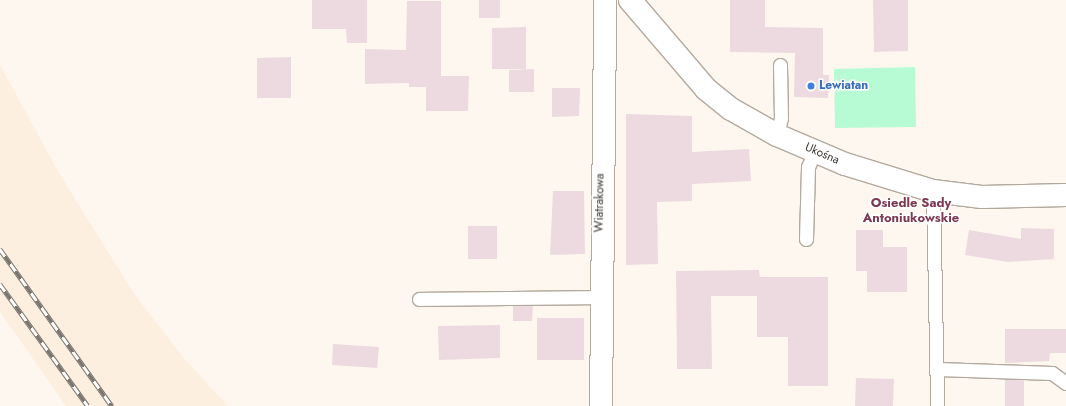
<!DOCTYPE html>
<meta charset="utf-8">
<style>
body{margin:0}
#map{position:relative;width:1066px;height:406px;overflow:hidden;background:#fef7ef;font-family:Jost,sans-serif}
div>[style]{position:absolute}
.built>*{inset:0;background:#fdefe0}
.green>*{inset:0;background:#b6fbd4}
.building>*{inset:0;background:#ecdae0}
.roads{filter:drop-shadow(1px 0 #b4a99d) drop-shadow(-1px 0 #b4a99d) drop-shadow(0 1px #b4a99d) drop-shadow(0 -1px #b4a99d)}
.lane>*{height:13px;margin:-6.5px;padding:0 6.5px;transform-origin:6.5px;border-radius:6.5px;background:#fff}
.street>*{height:22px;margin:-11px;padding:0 11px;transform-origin:11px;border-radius:11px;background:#fff}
.rail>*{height:4.5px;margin-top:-2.25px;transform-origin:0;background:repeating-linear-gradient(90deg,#fff 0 9px,#79746e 0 18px);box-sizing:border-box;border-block:1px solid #79746e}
.dots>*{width:11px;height:11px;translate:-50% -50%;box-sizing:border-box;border:2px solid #fff;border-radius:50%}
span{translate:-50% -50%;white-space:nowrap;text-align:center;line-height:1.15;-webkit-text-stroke:3px #fff;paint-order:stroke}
.shop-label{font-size:12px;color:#366cbe;font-weight:700}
.left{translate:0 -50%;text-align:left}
.street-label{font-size:12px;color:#3d3934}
.neighbourhood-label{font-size:13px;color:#7d3852;font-weight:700}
</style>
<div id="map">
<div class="built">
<i style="clip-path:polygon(0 65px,59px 173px,133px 292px,182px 356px,228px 406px,66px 406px,0 312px)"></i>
</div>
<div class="green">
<i style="clip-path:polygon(915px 67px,916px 127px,835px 128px,834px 69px)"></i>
</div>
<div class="building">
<i style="clip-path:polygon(312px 0,367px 0,367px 43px,347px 43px,346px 29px,312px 29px)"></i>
<i style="clip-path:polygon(479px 0,500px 0,500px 18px,479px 18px)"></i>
<i style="clip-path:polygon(730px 0,765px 0,765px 27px,823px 28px,823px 75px,829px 75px,828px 98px,794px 97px,795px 53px,730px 52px)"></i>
<i style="clip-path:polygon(873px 0,908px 0,908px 51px,874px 52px)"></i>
<i style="clip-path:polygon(407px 1px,441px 1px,441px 76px,469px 76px,468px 111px,426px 111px,426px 87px,409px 87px,409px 83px,365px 84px,365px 49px,406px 50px)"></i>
<i style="clip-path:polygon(526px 27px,526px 69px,492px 69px,492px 28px)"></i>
<i style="clip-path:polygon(291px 57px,291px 98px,257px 98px,257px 58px)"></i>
<i style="clip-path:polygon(534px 69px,534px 92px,509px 92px,509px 70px)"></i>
<i style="clip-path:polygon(552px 88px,580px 88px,579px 116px,552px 117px)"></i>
<i style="clip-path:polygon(626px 114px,692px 116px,692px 152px,749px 149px,751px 181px,692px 184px,692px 201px,657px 202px,658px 264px,626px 265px)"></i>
<i style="clip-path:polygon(553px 191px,584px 191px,585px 254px,550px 255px)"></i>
<i style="clip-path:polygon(468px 226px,497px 226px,497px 259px,468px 259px)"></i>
<i style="clip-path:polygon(1021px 228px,1054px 229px,1054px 259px,1008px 262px,965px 255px,969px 230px,1021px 239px)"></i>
<i style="clip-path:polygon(856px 230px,883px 230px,883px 247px,907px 247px,907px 292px,867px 292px,867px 271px,856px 271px)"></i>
<i style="clip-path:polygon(759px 270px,760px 277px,828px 277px,828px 386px,788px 386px,788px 337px,757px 337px,757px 296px,711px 296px,712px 369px,677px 369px,676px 271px)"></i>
<i style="clip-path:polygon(513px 306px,533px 306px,532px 321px,513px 321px)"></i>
<i style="clip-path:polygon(537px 318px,584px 318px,584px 360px,537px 360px)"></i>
<i style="clip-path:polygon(500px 325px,500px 358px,439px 360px,438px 326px)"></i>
<i style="clip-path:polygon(1005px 329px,1066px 329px,1066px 353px,1050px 353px,1049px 361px,1005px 363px)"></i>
<i style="clip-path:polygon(333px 344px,379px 347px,377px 368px,332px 365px)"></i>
<i style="clip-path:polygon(856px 378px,894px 379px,893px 406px,855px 406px)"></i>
<i style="clip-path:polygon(1005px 379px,1024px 380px,1024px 406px,1005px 406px)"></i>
</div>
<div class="roads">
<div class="lane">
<i style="left:777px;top:135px;width:17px;rotate:-77deg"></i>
<i style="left:781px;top:118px;width:53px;rotate:-91.1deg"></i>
<i style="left:933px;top:191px;width:215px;rotate:88.9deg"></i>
<i style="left:806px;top:239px;width:72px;rotate:-88.4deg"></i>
<i style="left:808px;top:167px;width:17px;rotate:-66deg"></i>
<i style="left:419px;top:299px;width:180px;rotate:-0.6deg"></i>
<i style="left:938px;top:369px;width:114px;rotate:2deg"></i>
<i style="left:1052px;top:373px;width:17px;rotate:36deg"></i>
</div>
<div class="street">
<i style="left:630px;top:0;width:117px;rotate:49.5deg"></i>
<i style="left:706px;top:89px;width:32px;rotate:39deg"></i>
<i style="left:731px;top:109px;width:53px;rotate:29.5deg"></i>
<i style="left:777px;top:135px;width:74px;rotate:23.1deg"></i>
<i style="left:845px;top:164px;width:92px;rotate:17.1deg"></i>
<i style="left:933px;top:191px;width:49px;rotate:7deg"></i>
<i style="left:982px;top:197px;width:84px;rotate:-1.4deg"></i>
<i style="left:601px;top:406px;width:406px;rotate:-89.4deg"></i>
</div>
</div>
<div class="rail">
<i style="left:0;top:249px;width:193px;rotate:54.5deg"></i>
<i style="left:0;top:284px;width:150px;rotate:54.2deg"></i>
</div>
<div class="dots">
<i style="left:811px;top:86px;background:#3f7fe0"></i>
</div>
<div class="shop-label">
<span class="left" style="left:819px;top:86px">Lewiatan</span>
</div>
<div class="street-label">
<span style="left:822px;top:154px;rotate:23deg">Ukośna</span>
<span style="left:600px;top:203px;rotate:-89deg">Wiatrakowa</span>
</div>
<div class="neighbourhood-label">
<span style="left:911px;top:211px">Osiedle Sady<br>Antoniukowskie</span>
</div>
</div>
